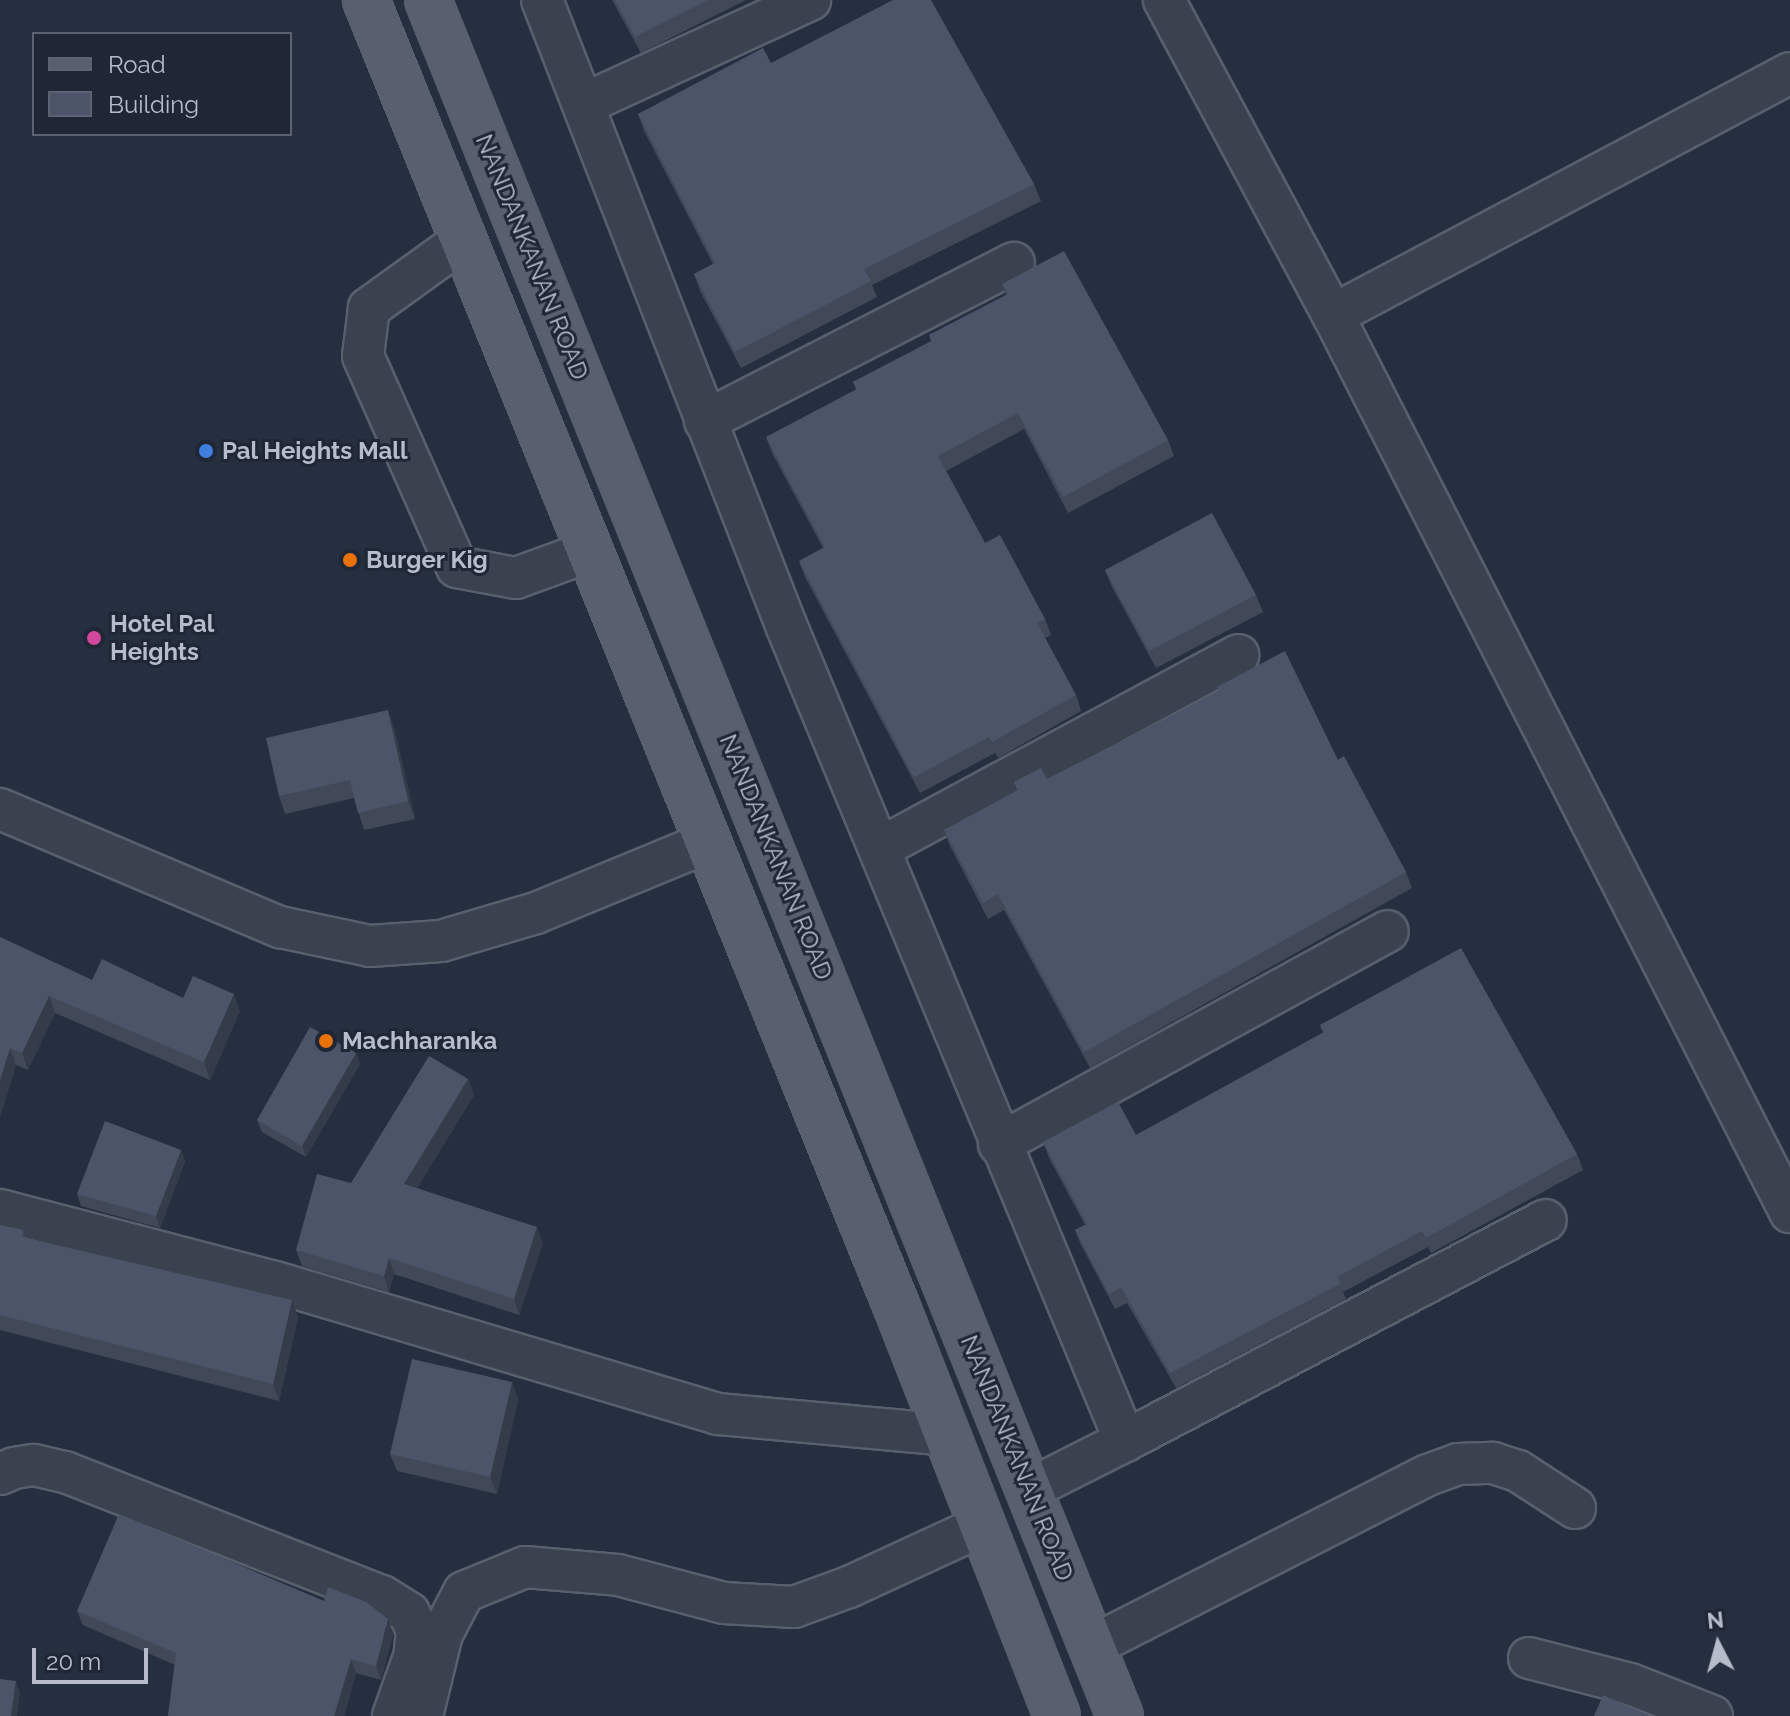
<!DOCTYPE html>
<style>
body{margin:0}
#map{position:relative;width:1790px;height:1716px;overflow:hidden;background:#262f40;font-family:Raleway,sans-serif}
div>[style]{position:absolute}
.roads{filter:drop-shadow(2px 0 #585f6d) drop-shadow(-2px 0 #585f6d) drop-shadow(0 2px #585f6d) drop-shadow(0 -2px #585f6d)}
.minor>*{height:40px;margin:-20px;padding:0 20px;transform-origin:20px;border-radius:20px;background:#3a414f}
.major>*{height:44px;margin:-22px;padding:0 22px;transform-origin:22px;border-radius:22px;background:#58606f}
.wall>*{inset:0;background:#414959}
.shaded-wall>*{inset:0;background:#353c49}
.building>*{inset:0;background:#4c5568}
.dots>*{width:22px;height:22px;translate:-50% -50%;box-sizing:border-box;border:4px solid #1f2635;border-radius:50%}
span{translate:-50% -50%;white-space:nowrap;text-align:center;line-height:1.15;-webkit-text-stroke:6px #1f2635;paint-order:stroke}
.street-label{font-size:24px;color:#b7bcca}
.poi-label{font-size:24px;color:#b7bcca;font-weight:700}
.left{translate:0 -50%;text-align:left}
.legend{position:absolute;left:32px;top:32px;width:260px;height:104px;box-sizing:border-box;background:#1f2635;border:2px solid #5c6271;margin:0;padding:10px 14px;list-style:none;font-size:24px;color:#b7bcca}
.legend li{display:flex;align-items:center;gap:16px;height:40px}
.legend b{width:40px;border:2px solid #5c6271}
.north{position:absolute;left:1678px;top:1604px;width:80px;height:80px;-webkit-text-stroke:6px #1f2635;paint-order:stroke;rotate:354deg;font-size:22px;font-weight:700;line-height:32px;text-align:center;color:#b7bcca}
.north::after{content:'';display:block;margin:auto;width:28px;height:36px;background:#b7bcca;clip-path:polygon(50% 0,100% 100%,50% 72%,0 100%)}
.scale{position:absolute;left:32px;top:1648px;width:116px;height:36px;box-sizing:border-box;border:4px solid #b7bcca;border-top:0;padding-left:10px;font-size:24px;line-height:28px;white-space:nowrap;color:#b7bcca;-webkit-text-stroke:6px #1f2635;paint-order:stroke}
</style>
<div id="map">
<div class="roads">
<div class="minor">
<i style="left:542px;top:0;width:671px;rotate:68.67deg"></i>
<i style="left:786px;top:625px;width:884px;rotate:67.44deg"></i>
<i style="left:1125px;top:1441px;width:475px;rotate:-27.7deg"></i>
<i style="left:1164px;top:0;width:357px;rotate:61.8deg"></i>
<i style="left:1333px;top:315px;width:1007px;rotate:63deg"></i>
<i style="left:584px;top:104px;width:249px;rotate:-24.7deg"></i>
<i style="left:462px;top:241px;width:115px;rotate:144.2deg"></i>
<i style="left:369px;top:308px;width:48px;rotate:97.1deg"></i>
<i style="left:363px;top:356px;width:231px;rotate:66deg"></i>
<i style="left:457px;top:567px;width:60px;rotate:10.6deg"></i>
<i style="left:516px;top:578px;width:79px;rotate:-20deg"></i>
<i style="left:1333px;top:315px;width:517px;rotate:-27.9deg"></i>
<i style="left:705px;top:421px;width:347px;rotate:-27.1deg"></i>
<i style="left:0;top:809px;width:304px;rotate:22.9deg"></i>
<i style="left:280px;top:927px;width:92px;rotate:11.9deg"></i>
<i style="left:370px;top:946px;width:71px;rotate:-4deg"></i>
<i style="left:441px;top:941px;width:99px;rotate:-16.4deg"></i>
<i style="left:536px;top:913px;width:186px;rotate:-22.4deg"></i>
<i style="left:880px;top:848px;width:407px;rotate:-28.3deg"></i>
<i style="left:999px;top:1144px;width:443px;rotate:-28.7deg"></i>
<i style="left:0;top:1210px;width:284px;rotate:14.7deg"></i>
<i style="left:275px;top:1282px;width:462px;rotate:16.6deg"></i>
<i style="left:718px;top:1414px;width:231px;rotate:5.2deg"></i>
<i style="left:0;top:1474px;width:15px;rotate:-23deg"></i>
<i style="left:14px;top:1468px;width:20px;rotate:-9deg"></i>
<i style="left:34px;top:1465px;width:32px;rotate:13deg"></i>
<i style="left:65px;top:1472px;width:340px;rotate:21.4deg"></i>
<i style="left:382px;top:1596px;width:32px;rotate:32deg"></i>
<i style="left:409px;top:1613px;width:19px;rotate:65deg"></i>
<i style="left:417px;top:1630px;width:27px;rotate:96deg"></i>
<i style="left:414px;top:1657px;width:63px;rotate:109.6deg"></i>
<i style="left:1030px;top:1489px;width:106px;rotate:-26.8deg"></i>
<i style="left:1092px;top:1646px;width:377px;rotate:-27deg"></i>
<i style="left:1428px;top:1475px;width:32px;rotate:-20deg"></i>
<i style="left:1458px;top:1464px;width:35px;rotate:-2deg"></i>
<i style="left:1493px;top:1463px;width:26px;rotate:18deg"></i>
<i style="left:1518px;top:1471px;width:68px;rotate:33deg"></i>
<i style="left:1529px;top:1658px;width:104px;rotate:14.4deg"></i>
<i style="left:1630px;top:1684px;width:88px;rotate:21.3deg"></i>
<i style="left:422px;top:1716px;width:84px;rotate:-76.3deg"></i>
<i style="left:442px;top:1634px;width:47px;rotate:-62.4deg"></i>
<i style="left:464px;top:1592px;width:66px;rotate:-22.3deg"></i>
<i style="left:525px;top:1567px;width:93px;rotate:4.9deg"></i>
<i style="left:618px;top:1575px;width:110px;rotate:14.8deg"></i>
<i style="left:724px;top:1603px;width:70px;rotate:3.3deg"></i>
<i style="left:794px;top:1607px;width:59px;rotate:-20deg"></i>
<i style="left:849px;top:1587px;width:148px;rotate:-24.8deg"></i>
</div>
<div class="major">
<i style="left:366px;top:0;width:1409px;rotate:67.9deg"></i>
<i style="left:896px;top:1305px;width:441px;rotate:68.6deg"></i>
<i style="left:428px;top:0;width:1850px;rotate:68.04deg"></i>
</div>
</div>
<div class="wall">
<i style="clip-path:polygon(612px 0,746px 0,641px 53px)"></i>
<i style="clip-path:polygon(771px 63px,1034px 184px,1041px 201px,872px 285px,877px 297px,741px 368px,700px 291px,694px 274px,713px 264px,644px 131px,638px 114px)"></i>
<i style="clip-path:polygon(1002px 284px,1168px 440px,1174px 456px,1068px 513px,1024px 429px,946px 471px,985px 543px,1045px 619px,1051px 635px,1045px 638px,1076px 695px,1081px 711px,998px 758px,995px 753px,920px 793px,805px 577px,799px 561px,823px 548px,772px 453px,766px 437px,856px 390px,853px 382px,931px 341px,929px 335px,1006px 295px)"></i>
<i style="clip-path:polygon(1105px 570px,1256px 595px,1263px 612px,1156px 668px,1112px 587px)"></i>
<i style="clip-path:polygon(394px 727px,415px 819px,364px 830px,354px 798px,285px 814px,279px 796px)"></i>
<i style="clip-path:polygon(1338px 760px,1406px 872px,1412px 888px,1090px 1068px,1004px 910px,988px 919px,950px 846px,944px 830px,1017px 791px,1014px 782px,1047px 779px)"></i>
<i style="clip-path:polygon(0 937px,92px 980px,183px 998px,240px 1011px,210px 1080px,55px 1013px,28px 1070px,16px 1065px,0 1117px)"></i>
<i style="clip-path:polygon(1320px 1025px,1577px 1154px,1583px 1170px,1431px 1253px,1428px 1247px,1343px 1292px,1346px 1299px,1176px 1388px,1127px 1303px,1115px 1309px,1081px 1245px,1075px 1230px,1085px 1225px,1049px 1158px,1043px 1142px,1136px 1135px,1323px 1033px)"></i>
<i style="clip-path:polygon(356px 1053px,360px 1064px,306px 1157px,262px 1132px,257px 1120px)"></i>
<i style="clip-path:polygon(468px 1079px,474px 1095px,417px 1188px,543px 1243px,519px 1315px,394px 1274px,389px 1292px,302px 1266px,296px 1250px,351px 1183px)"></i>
<i style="clip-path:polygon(181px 1150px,185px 1162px,160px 1228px,81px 1206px,77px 1194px)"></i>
<i style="clip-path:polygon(0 1225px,23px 1230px,26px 1238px,298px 1317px,279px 1401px,0 1330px)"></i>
<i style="clip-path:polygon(512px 1382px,518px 1400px,497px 1494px,397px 1471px,390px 1454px)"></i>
<i style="clip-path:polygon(77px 1611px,393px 1634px,381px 1680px,356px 1673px,344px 1716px,168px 1716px,175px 1665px,83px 1625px)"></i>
</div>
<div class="shaded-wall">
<i style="clip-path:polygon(388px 710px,394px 727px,415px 819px,408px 801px)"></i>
<i style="clip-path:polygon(234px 994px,240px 1011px,210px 1080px,204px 1062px)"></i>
<i style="clip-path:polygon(49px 996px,55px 1013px,28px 1070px,22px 1053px)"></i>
<i style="clip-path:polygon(10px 1048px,16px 1065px,0 1117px,0 1080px)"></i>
<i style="clip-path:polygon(356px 1053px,360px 1064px,306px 1157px,302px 1146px)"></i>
<i style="clip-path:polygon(468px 1079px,474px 1095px,410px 1200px,404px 1184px)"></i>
<i style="clip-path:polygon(181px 1150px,185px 1162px,160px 1228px,156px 1216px)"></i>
<i style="clip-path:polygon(537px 1227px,543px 1243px,519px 1315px,514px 1299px)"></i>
<i style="clip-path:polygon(389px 1258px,394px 1274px,389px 1292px,384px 1276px)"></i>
<i style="clip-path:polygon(292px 1300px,298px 1317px,279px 1401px,273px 1384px)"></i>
<i style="clip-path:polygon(512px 1382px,518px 1400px,497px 1494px,490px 1477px)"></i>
<i style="clip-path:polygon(388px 1619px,393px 1634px,381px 1680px,376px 1666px)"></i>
<i style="clip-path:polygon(351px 1659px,356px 1673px,344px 1716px,334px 1716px)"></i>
<i style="clip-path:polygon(16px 1681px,20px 1693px,17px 1716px,11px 1716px)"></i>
</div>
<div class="building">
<i style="clip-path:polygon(615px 0,708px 0,635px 37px)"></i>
<i style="clip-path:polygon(893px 0,931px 0,1034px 184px,864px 269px,871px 281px,735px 352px,694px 274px,715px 263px,638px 114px,763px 48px,771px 63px)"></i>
<i style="clip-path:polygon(1064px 251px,1168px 440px,1063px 497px,1018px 413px,938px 456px,985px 543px,1000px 535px,1045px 619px,1037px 623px,1076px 695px,992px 742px,989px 737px,914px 777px,799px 561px,825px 547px,766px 437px,857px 389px,853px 382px,932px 341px,929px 335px,1008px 294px,1002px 284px)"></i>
<i style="clip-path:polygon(1212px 513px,1256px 595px,1149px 651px,1105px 570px)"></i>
<i style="clip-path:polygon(1285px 651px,1338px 760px,1344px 756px,1406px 872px,1084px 1052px,998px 894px,983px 903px,944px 830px,1018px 790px,1014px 782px,1041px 768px,1047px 779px,1220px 691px,1217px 687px)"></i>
<i style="clip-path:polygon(388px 710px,408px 801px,358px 813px,350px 780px,279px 796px,266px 738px)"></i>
<i style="clip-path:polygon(0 937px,92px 980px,102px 959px,183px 998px,193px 976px,234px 994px,204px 1062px,49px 996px,22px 1053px,10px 1048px,0 1080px)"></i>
<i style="clip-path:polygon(1461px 948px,1577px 1154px,1426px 1238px,1422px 1231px,1337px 1277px,1340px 1284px,1170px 1373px,1121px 1287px,1109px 1294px,1075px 1230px,1087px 1224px,1043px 1142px,1118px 1102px,1136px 1135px,1324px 1032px,1320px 1025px)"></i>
<i style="clip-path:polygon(310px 1027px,356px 1053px,302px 1146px,257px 1120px)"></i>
<i style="clip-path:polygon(429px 1056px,468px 1079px,404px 1184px,537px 1227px,514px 1299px,389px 1258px,384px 1276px,296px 1250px,317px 1174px,351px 1183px)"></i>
<i style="clip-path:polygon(105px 1121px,181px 1150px,156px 1216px,77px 1194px)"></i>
<i style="clip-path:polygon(0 1225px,23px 1230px,22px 1237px,292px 1300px,273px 1384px,0 1315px)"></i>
<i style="clip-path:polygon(412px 1359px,512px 1382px,490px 1477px,390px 1454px)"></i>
<i style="clip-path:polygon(119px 1514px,324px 1601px,328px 1587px,366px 1602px,388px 1619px,376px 1666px,351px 1659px,334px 1716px,168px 1716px,176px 1653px,77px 1611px)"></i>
<i style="clip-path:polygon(0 1679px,16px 1681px,11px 1716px,0 1716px)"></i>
<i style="clip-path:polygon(1603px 1695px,1649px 1716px,1594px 1716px)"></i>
</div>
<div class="dots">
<i style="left:206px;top:451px;background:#3f7fe0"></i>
<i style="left:350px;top:560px;background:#e8710a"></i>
<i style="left:94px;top:638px;background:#d1479c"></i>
<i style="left:326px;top:1041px;background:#e8710a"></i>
</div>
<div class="street-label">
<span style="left:532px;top:257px;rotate:68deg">NANDANKANAN ROAD</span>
<span style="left:776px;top:857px;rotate:68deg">NANDANKANAN ROAD</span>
<span style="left:1017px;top:1458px;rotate:68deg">NANDANKANAN ROAD</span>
</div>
<div class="poi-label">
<span class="left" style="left:222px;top:451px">Pal Heights Mall</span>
<span class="left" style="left:366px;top:560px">Burger Kig</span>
<span class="left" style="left:110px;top:638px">Hotel Pal<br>Heights</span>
<span class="left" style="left:342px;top:1041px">Machharanka</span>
</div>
<ul class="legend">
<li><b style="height:10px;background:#58606f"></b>Road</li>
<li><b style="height:22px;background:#4c5568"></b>Building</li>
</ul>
<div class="north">N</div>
<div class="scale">20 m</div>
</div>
